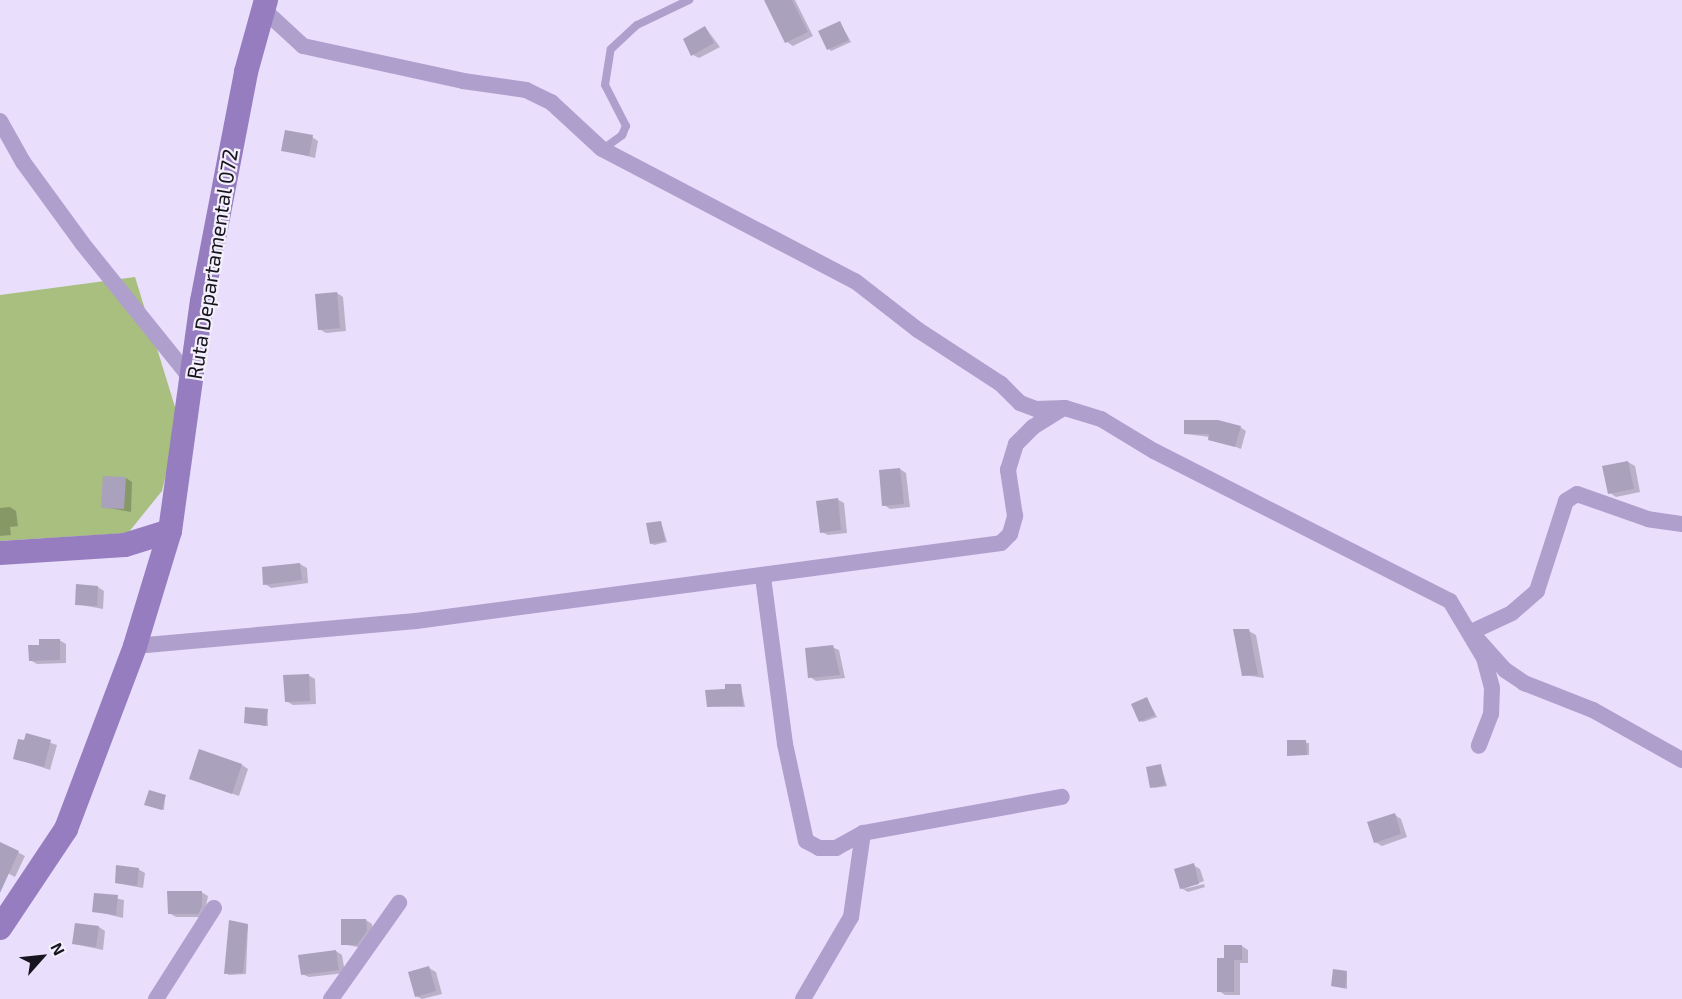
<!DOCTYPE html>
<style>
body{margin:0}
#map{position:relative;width:1682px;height:999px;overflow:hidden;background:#e9defc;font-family:"Exo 2",sans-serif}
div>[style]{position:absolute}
.forest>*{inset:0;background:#a8bf80}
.shadow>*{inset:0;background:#0003}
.building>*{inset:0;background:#aaa1bd}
.service>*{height:8px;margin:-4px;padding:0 4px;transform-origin:4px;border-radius:4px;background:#af9fcd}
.minor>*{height:16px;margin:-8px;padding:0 8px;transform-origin:8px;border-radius:8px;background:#af9fcd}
.secondary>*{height:24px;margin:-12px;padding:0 12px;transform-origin:12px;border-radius:12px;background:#967dbf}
span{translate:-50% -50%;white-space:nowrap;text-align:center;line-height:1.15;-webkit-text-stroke:4.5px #f3effb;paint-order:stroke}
.street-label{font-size:21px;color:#18141f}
.north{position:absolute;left:12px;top:927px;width:60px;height:60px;-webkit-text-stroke:4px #f3effb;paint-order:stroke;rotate:63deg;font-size:16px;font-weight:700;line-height:24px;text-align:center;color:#18141f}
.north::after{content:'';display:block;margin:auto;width:21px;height:27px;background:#18141f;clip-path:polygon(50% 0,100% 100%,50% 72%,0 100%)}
</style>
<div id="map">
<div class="forest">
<i style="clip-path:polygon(135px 277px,179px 420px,162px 491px,128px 533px,0 541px,0 295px)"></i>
</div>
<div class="shadow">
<i style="clip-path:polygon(765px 0,795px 0,813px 36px,793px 46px,787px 42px)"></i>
<i style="clip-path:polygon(840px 23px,851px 42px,831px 51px,829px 49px)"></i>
<i style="clip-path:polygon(705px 27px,720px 47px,699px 58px,693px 55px)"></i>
<i style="clip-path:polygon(312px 137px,318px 141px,315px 158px,283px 150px)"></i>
<i style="clip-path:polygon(337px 293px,343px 297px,346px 331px,326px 333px,319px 329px)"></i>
<i style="clip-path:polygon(1240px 427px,1246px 431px,1241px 449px,1210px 437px,1186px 434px)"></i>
<i style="clip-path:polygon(1628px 462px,1635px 466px,1640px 492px,1616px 497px,1610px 493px)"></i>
<i style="clip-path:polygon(900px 469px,906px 473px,910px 507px,890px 509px,884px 505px)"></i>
<i style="clip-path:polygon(126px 478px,132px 482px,131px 512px,103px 507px)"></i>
<i style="clip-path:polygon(837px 499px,844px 503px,847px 533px,828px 535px,822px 532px)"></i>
<i style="clip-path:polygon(10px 507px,16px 511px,18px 526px,10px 527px,11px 535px,0 536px,0 508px)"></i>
<i style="clip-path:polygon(661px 522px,667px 542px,654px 545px,651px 543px)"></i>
<i style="clip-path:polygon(300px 564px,307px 568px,308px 583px,271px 588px,265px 584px)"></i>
<i style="clip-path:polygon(98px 587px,104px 591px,103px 609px,76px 604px)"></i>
<i style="clip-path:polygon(1249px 631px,1256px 635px,1264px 678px,1244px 675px)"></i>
<i style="clip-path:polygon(59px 640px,66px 644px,66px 663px,37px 664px,30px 660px,40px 646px)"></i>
<i style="clip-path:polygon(832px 647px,839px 650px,845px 678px,816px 681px,810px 677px)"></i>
<i style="clip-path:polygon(308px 675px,315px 679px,316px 704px,293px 705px,286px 701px)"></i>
<i style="clip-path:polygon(741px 686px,745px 707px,708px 706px,707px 692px)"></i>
<i style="clip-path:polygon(1147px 699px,1157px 717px,1143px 722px,1141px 721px)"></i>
<i style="clip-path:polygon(267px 711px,268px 726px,245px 723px)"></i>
<i style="clip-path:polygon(27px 735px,57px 745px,50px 770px,15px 758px)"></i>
<i style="clip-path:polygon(1288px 742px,1309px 743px,1309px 755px,1289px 755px)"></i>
<i style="clip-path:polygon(242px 765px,248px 769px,239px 796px,191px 779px)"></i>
<i style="clip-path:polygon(1161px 766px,1167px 786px,1154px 788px,1152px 787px)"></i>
<i style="clip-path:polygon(165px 796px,164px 810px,149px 806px)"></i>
<i style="clip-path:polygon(1395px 815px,1401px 819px,1407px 837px,1382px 846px,1375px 842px)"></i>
<i style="clip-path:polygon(4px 845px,25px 856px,15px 877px,0 869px)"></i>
<i style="clip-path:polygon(1193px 865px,1200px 869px,1204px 881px,1184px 889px,1204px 884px,1205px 887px,1188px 892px,1181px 888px)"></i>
<i style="clip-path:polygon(138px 869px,145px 873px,143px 888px,116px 883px)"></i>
<i style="clip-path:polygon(201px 892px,208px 896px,204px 917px,176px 917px,169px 913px)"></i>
<i style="clip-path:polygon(95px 894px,124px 900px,123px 918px,94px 911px)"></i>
<i style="clip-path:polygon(366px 920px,372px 924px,373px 934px,363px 948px,342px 944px)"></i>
<i style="clip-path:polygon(248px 925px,246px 974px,229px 975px,226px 973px)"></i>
<i style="clip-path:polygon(99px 927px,105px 931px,103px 950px,74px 944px)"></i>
<i style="clip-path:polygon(1242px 946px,1248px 950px,1248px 963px,1240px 963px,1240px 995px,1225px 995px,1219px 991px,1226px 960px)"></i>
<i style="clip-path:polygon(336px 951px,342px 955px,345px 973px,309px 977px,302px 974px)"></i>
<i style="clip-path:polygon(429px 968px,436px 972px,442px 994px,422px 999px,416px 996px)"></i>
<i style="clip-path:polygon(1347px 973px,1347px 989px,1332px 986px)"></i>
</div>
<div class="building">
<i style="clip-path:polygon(764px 0,792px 0,808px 32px,785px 43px)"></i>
<i style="clip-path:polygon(840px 21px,849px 40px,827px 50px,818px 31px)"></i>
<i style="clip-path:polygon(705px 26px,714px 43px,691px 56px,683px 39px)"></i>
<i style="clip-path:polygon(285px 130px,313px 135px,309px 156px,281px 151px)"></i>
<i style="clip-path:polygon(337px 292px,340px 328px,318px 330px,315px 294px)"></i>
<i style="clip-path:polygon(1184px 420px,1218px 420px,1241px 426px,1235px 447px,1208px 440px,1209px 434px,1184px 434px)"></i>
<i style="clip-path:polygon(1628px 461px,1634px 489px,1608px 494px,1602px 466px)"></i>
<i style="clip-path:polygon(900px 468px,904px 504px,882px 506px,879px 470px)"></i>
<i style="clip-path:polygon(103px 476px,126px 477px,124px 509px,101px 508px)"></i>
<i style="clip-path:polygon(838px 498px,841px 530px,820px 533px,816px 501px)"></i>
<i style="clip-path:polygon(661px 521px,665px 541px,650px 544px,646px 523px)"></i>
<i style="clip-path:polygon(300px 563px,302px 580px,263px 585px,262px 567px)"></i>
<i style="clip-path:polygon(76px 584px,98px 586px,97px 606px,75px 605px)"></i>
<i style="clip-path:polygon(1233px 629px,1249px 629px,1258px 675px,1242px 676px)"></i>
<i style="clip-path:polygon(39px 639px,60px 639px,60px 660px,29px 661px,28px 645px,39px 645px)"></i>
<i style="clip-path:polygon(833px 645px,840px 675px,808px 678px,805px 648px)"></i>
<i style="clip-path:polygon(309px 674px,310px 701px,285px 702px,283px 675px)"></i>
<i style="clip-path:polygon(725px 684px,741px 684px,743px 706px,707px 707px,705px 690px,725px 689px)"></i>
<i style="clip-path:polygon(1147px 697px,1155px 715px,1139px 722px,1131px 704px)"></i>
<i style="clip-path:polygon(245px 707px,268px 709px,266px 726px,244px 723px)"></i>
<i style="clip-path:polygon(26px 733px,51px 740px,44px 767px,13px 759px,18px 739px,24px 740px)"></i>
<i style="clip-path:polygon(1287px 740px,1306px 740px,1307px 755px,1287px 756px)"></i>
<i style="clip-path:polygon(199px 749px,242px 764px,232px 794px,189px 779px)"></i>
<i style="clip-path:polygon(1161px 764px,1165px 785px,1150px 788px,1146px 767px)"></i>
<i style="clip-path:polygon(149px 790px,166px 795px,162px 810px,144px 805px)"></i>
<i style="clip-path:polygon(1395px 813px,1401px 834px,1374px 843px,1367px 822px)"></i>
<i style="clip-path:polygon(0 842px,19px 851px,0 893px)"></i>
<i style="clip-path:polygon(1194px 863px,1199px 884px,1180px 889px,1174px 869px)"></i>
<i style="clip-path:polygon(116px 865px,139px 868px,137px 886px,115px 883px)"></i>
<i style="clip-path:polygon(167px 891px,202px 891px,202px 907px,198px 914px,168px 914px)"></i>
<i style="clip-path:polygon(94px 893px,118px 895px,116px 915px,92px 912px)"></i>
<i style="clip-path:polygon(341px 919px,366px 919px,367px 931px,357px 945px,341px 945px)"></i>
<i style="clip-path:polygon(229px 920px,248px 924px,243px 973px,224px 974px)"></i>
<i style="clip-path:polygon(75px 923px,99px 926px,96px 947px,72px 944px)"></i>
<i style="clip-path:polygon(1224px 945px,1242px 945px,1242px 960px,1234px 960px,1234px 992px,1217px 992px,1217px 958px,1224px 958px)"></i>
<i style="clip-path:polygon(336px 950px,339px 970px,301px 975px,298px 955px)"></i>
<i style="clip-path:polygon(429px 966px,436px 991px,415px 997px,408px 972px)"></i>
<i style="clip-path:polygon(1333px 969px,1347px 971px,1345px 988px,1331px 986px)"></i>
</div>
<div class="service">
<i style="left:603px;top:149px;width:24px;rotate:-36deg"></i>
<i style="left:622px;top:135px;width:10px;rotate:-66deg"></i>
<i style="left:626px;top:126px;width:46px;rotate:-117.1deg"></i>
<i style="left:605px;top:85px;width:36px;rotate:-81deg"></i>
<i style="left:611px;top:49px;width:35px;rotate:-43deg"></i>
<i style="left:637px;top:25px;width:58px;rotate:-25.7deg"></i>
</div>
<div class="minor">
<i style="left:264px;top:10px;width:53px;rotate:42.7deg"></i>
<i style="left:303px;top:46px;width:164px;rotate:12.3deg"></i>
<i style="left:463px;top:81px;width:64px;rotate:8.1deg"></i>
<i style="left:526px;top:90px;width:28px;rotate:26deg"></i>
<i style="left:551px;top:102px;width:69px;rotate:42.7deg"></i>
<i style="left:602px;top:149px;width:285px;rotate:27.6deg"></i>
<i style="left:855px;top:281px;width:80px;rotate:37.9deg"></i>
<i style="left:918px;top:330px;width:99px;rotate:33deg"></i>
<i style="left:1001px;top:384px;width:27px;rotate:45deg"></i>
<i style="left:1020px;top:403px;width:17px;rotate:21deg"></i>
<i style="left:1036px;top:409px;width:29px;rotate:-2deg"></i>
<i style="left:1065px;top:408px;width:38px;rotate:17deg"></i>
<i style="left:1101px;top:419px;width:62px;rotate:31.1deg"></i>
<i style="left:1154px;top:451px;width:332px;rotate:26.9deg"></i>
<i style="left:1450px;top:601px;width:66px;rotate:59.2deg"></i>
<i style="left:1484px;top:658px;width:31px;rotate:75deg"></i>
<i style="left:1492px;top:688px;width:26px;rotate:92deg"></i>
<i style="left:1491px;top:714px;width:34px;rotate:111deg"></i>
<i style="left:0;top:121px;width:47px;rotate:60.7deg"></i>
<i style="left:23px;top:162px;width:100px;rotate:53.9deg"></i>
<i style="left:82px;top:243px;width:177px;rotate:51.2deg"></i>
<i style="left:1682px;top:524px;width:34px;rotate:-172deg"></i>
<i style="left:1648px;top:519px;width:75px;rotate:-160.6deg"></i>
<i style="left:1577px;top:494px;width:13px;rotate:148deg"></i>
<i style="left:1566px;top:501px;width:95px;rotate:107.9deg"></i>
<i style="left:1537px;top:591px;width:33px;rotate:139deg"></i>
<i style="left:1512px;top:613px;width:45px;rotate:155.1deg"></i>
<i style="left:1471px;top:632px;width:51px;rotate:48.2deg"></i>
<i style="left:1505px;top:670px;width:23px;rotate:34deg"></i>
<i style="left:1524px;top:683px;width:74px;rotate:21.4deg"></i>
<i style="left:1593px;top:710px;width:102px;rotate:29.3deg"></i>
<i style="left:763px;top:577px;width:168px;rotate:82.5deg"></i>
<i style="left:785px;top:744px;width:99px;rotate:77.8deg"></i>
<i style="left:806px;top:841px;width:15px;rotate:28deg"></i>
<i style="left:819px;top:848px;width:17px"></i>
<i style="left:836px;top:848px;width:31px;rotate:-29deg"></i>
<i style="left:863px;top:833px;width:202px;rotate:-10.3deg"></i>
<i style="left:135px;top:646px;width:282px;rotate:-5.1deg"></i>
<i style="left:416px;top:621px;width:590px;rotate:-7.59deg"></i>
<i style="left:1001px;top:543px;width:13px;rotate:-45deg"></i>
<i style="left:1010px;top:534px;width:19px;rotate:-74deg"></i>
<i style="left:1015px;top:516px;width:47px;rotate:-98.7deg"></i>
<i style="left:1008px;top:470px;width:27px;rotate:-73deg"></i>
<i style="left:1016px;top:444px;width:24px;rotate:-45deg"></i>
<i style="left:1033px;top:427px;width:36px;rotate:-32deg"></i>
<i style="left:156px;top:999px;width:108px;rotate:-57.5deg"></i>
<i style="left:331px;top:999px;width:118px;rotate:-54.7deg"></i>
<i style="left:803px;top:999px;width:95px;rotate:-59.7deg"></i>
<i style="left:851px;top:917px;width:85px;rotate:-81.9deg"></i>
</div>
<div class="secondary">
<i style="left:0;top:553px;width:125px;rotate:-3.7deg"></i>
<i style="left:125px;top:545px;width:47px;rotate:-17.3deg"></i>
<i style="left:0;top:928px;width:119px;rotate:-56.3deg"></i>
<i style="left:66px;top:829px;width:196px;rotate:-69.3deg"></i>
<i style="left:135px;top:646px;width:120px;rotate:-73.1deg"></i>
<i style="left:170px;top:531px;width:232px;rotate:-82.1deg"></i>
<i style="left:202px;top:301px;width:233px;rotate:-79.1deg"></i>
<i style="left:246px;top:72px;width:75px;rotate:-74.5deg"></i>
</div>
<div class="street-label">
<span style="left:212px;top:264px;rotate:-81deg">Ruta Departamental 072</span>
</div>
<div class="north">N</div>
</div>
